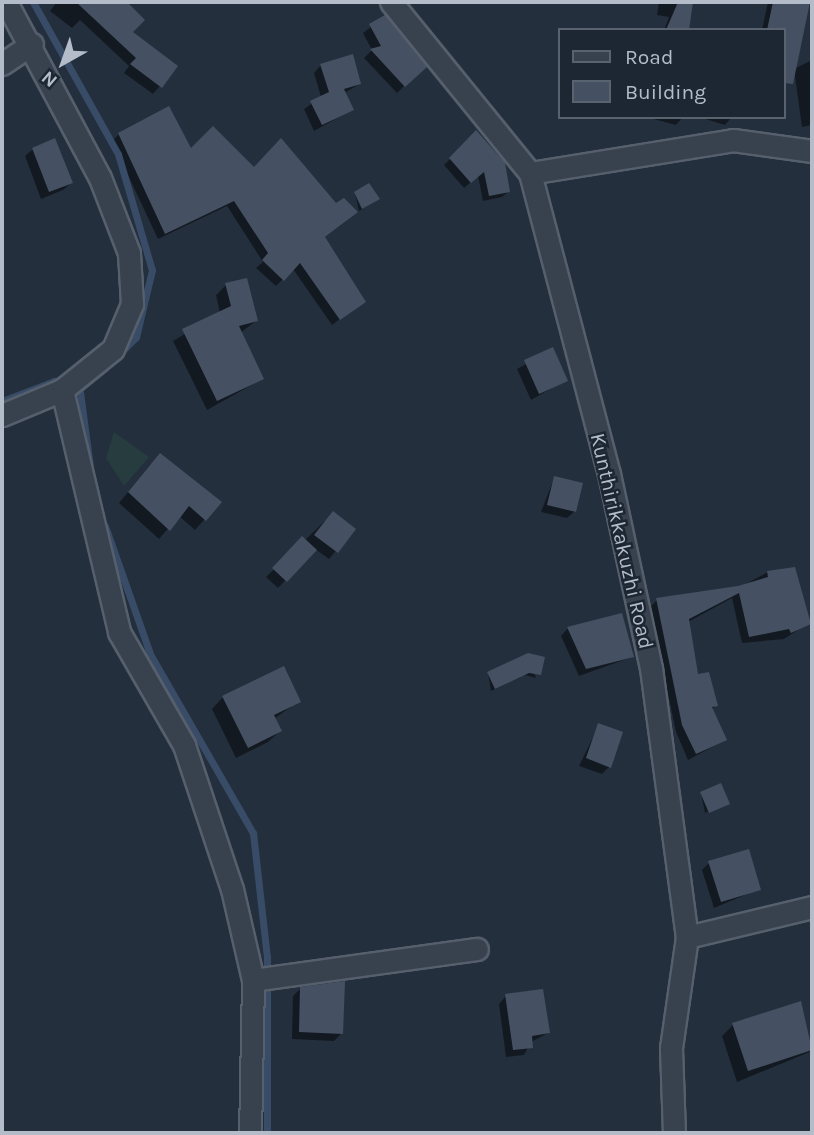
<!DOCTYPE html>
<style>
body{margin:0}
#map{position:relative;width:814px;height:1135px;overflow:hidden;background:#242f3e;font-family:Karla,sans-serif}
div>[style]{position:absolute}
.green>*{inset:0;background:#263c3f}
.shadow>*{inset:0;background:#0007}
.stream>*{height:7px;margin:-3.5px;padding:0 3.5px;transform-origin:3.5px;border-radius:3.5px;background:#394c67}
.building>*{inset:0;background:#455162}
.roads{filter:drop-shadow(2px 0 #565f6c) drop-shadow(-2px 0 #565f6c) drop-shadow(0 2px #565f6c) drop-shadow(0 -2px #565f6c)}
.street>*{height:21px;margin:-10.5px;padding:0 10.5px;transform-origin:10.5px;border-radius:10.5px;background:#38414e}
span{translate:-50% -50%;white-space:nowrap;text-align:center;line-height:1.15;-webkit-text-stroke:5px #1d2633;paint-order:stroke}
.street-label{font-size:21px;color:#b4bcc9}
.frame{position:absolute;inset:0;border:4px solid #b4bcc9;pointer-events:none}
.legend{position:absolute;left:558px;top:28px;width:228px;height:91px;box-sizing:border-box;background:#1d2633;border:2px solid #59626f;margin:0;padding:9px 12px;list-style:none;font-size:21px;color:#b4bcc9}
.legend li{display:flex;align-items:center;gap:14px;height:35px}
.legend b{width:35px;border:2px solid #59626f}
.north{position:absolute;left:28px;top:28px;width:70px;height:70px;-webkit-text-stroke:5px #1d2633;paint-order:stroke;rotate:220deg;font-size:19px;font-weight:700;line-height:28px;text-align:center;color:#b4bcc9}
.north::after{content:'';display:block;margin:auto;width:24px;height:32px;background:#b4bcc9;clip-path:polygon(50% 0,100% 100%,50% 72%,0 100%)}
</style>
<div id="map">
<div class="green">
<i style="clip-path:polygon(114px 432px,149px 457px,124px 486px,106px 458px)"></i>
</div>
<div class="shadow">
<i style="clip-path:polygon(57px 2px,120px 2px,143px 20px,131px 32px,176px 67px,153px 94px,124px 73px,129px 66px,80px 20px,72px 28px,50px 11px)"></i>
<i style="clip-path:polygon(659px 2px,691px 2px,687px 30px,664px 30px,669px 17px,657px 15px)"></i>
<i style="clip-path:polygon(768px 2px,809px 2px,799px 49px,784px 30px,762px 30px)"></i>
<i style="clip-path:polygon(384px 17px,424px 67px,397px 93px,364px 58px,372px 50px,363px 33px)"></i>
<i style="clip-path:polygon(812px 60px,812px 125px,802px 127px,794px 69px)"></i>
<i style="clip-path:polygon(321px 65px,360px 84px,344px 93px,352px 110px,314px 131px,304px 109px,321px 97px,314px 73px)"></i>
<i style="clip-path:polygon(646px 117px,683px 117px,676px 125px)"></i>
<i style="clip-path:polygon(699px 117px,732px 117px,725px 125px)"></i>
<i style="clip-path:polygon(476px 133px,509px 191px,502px 197px,483px 201px,478px 176px,464px 188px,444px 165px)"></i>
<i style="clip-path:polygon(119px 134px,254px 169px,349px 219px,324px 238px,364px 301px,332px 325px,293px 269px,276px 286px,256px 268px,263px 262px,227px 206px,158px 239px,112px 141px)"></i>
<i style="clip-path:polygon(33px 149px,71px 183px,63px 190px,41px 199px,25px 156px)"></i>
<i style="clip-path:polygon(355px 193px,374px 202px,359px 211px)"></i>
<i style="clip-path:polygon(226px 285px,256px 321px,240px 333px,262px 379px,207px 410px,173px 341px,220px 313px,216px 295px)"></i>
<i style="clip-path:polygon(553px 349px,566px 380px,531px 400px,517px 369px)"></i>
<i style="clip-path:polygon(150px 465px,220px 502px,195px 530px,179px 516px,159px 539px,119px 503px)"></i>
<i style="clip-path:polygon(554px 478px,575px 511px,567px 518px,541px 512px)"></i>
<i style="clip-path:polygon(325px 521px,354px 529px,329px 559px,315px 549px,278px 588px,266px 577px)"></i>
<i style="clip-path:polygon(768px 572px,809px 623px,784px 639px,742px 643px,732px 598px,688px 622px,696px 677px,716px 705px,711px 710px,725px 740px,688px 760px,676px 732px,650px 607px,657px 600px,738px 588px)"></i>
<i style="clip-path:polygon(568px 628px,632px 657px,579px 676px,561px 636px)"></i>
<i style="clip-path:polygon(528px 655px,536px 678px,525px 675px,491px 691px,488px 673px)"></i>
<i style="clip-path:polygon(223px 697px,299px 701px,274px 719px,280px 731px,268px 742px,236px 758px,212px 709px)"></i>
<i style="clip-path:polygon(599px 725px,609px 767px,602px 774px,579px 766px)"></i>
<i style="clip-path:polygon(701px 793px,726px 803px,705px 813px)"></i>
<i style="clip-path:polygon(709px 863px,759px 889px,714px 908px,702px 870px)"></i>
<i style="clip-path:polygon(301px 988px,342px 1033px,334px 1041px,292px 1039px,293px 996px)"></i>
<i style="clip-path:polygon(506px 996px,548px 1033px,531px 1042px,524px 1055px,506px 1057px,499px 1004px)"></i>
<i style="clip-path:polygon(800px 1003px,812px 1051px,737px 1082px,722px 1036px,733px 1025px)"></i>
</div>
<div class="stream">
<i style="left:33px;top:2px;width:174px;rotate:60.8deg"></i>
<i style="left:118px;top:154px;width:121px;rotate:73.7deg"></i>
<i style="left:152px;top:270px;width:69px;rotate:103.4deg"></i>
<i style="left:136px;top:337px;width:25px;rotate:135deg"></i>
<i style="left:77px;top:391px;width:36px;rotate:-39deg"></i>
<i style="left:80px;top:392px;width:76px;rotate:82.4deg"></i>
<i style="left:2px;top:401px;width:56px;rotate:-21deg"></i>
<i style="left:54px;top:381px;width:10px;rotate:24deg"></i>
<i style="left:105px;top:526px;width:136px;rotate:70.6deg"></i>
<i style="left:150px;top:654px;width:207px;rotate:60.1deg"></i>
<i style="left:253px;top:833px;width:125px;rotate:83.6deg"></i>
<i style="left:267px;top:957px;width:176px;rotate:90deg"></i>
</div>
<div class="building">
<i style="clip-path:polygon(76px 2px,127px 2px,145px 20px,133px 32px,178px 66px,162px 88px,130px 64px,136px 58px)"></i>
<i style="clip-path:polygon(678px 2px,693px 2px,689px 30px,666px 30px)"></i>
<i style="clip-path:polygon(773px 2px,810px 2px,793px 84px,784px 83px,784px 30px,767px 30px)"></i>
<i style="clip-path:polygon(385px 15px,427px 67px,405px 87px,370px 49px,381px 46px,369px 24px)"></i>
<i style="clip-path:polygon(353px 54px,361px 84px,344px 89px,354px 110px,322px 125px,310px 101px,329px 92px,320px 64px)"></i>
<i style="clip-path:polygon(169px 106px,191px 148px,213px 126px,254px 167px,281px 138px,336px 203px,344px 198px,358px 212px,325px 237px,366px 302px,340px 320px,300px 263px,284px 281px,262px 260px,268px 253px,234px 201px,165px 234px,118px 133px)"></i>
<i style="clip-path:polygon(476px 130px,505px 163px,510px 192px,489px 196px,484px 172px,471px 183px,449px 158px)"></i>
<i style="clip-path:polygon(55px 138px,73px 183px,49px 192px,32px 148px)"></i>
<i style="clip-path:polygon(369px 183px,380px 199px,362px 209px,354px 192px)"></i>
<i style="clip-path:polygon(247px 278px,258px 321px,239px 326px,264px 379px,217px 401px,182px 329px,231px 306px,225px 283px)"></i>
<i style="clip-path:polygon(553px 347px,568px 381px,539px 394px,524px 360px)"></i>
<i style="clip-path:polygon(160px 453px,222px 502px,206px 521px,189px 506px,170px 531px,128px 492px)"></i>
<i style="clip-path:polygon(554px 476px,583px 483px,576px 512px,547px 505px)"></i>
<i style="clip-path:polygon(333px 511px,356px 529px,338px 553px,314px 535px)"></i>
<i style="clip-path:polygon(302px 536px,317px 550px,287px 582px,272px 568px)"></i>
<i style="clip-path:polygon(795px 567px,811px 624px,791px 633px,789px 629px,749px 637px,739px 593px,689px 619px,698px 674px,709px 672px,718px 706px,712px 707px,727px 740px,696px 754px,682px 725px,656px 598px,738px 586px,768px 577px,767px 571px)"></i>
<i style="clip-path:polygon(622px 613px,634px 657px,586px 669px,567px 627px)"></i>
<i style="clip-path:polygon(528px 653px,545px 657px,541px 675px,529px 673px,495px 689px,487px 672px)"></i>
<i style="clip-path:polygon(284px 666px,301px 702px,274px 715px,282px 731px,248px 748px,222px 696px)"></i>
<i style="clip-path:polygon(598px 723px,623px 732px,611px 768px,586px 758px)"></i>
<i style="clip-path:polygon(721px 783px,730px 804px,709px 813px,700px 792px)"></i>
<i style="clip-path:polygon(749px 849px,761px 890px,721px 902px,708px 861px)"></i>
<i style="clip-path:polygon(345px 981px,343px 1034px,299px 1032px,300px 987px)"></i>
<i style="clip-path:polygon(543px 989px,550px 1033px,532px 1036px,533px 1048px,513px 1050px,505px 994px)"></i>
<i style="clip-path:polygon(801px 1001px,812px 1050px,748px 1071px,732px 1023px)"></i>
</div>
<div class="roads">
<div class="street">
<i style="left:391px;top:2px;width:220px;rotate:50.9deg"></i>
<i style="left:530px;top:173px;width:311px;rotate:75.3deg"></i>
<i style="left:609px;top:474px;width:198px;rotate:77.8deg"></i>
<i style="left:651px;top:668px;width:271px;rotate:82.4deg"></i>
<i style="left:687px;top:937px;width:112px;rotate:98.2deg"></i>
<i style="left:671px;top:1048px;width:85px;rotate:88deg"></i>
<i style="left:2px;top:64px;width:36px;rotate:-34deg"></i>
<i style="left:530px;top:173px;width:206px;rotate:-9.2deg"></i>
<i style="left:733px;top:140px;width:80px;rotate:7.9deg"></i>
<i style="left:62px;top:390px;width:249px;rotate:76.7deg"></i>
<i style="left:119px;top:632px;width:130px;rotate:60.1deg"></i>
<i style="left:184px;top:745px;width:152px;rotate:71.6deg"></i>
<i style="left:232px;top:889px;width:93px;rotate:77deg"></i>
<i style="left:253px;top:980px;width:153px;rotate:91.1deg"></i>
<i style="left:2px;top:415px;width:65px;rotate:-22.6deg"></i>
<i style="left:62px;top:390px;width:65px;rotate:-38.8deg"></i>
<i style="left:113px;top:349px;width:49px;rotate:-67.1deg"></i>
<i style="left:132px;top:304px;width:51px;rotate:-93.4deg"></i>
<i style="left:129px;top:253px;width:80px;rotate:-111.1deg"></i>
<i style="left:100px;top:178px;width:200px;rotate:-118.1deg"></i>
<i style="left:687px;top:937px;width:129px;rotate:-13.5deg"></i>
<i style="left:253px;top:980px;width:226px;rotate:-7.9deg"></i>
</div>
</div>
<div class="street-label">
<span style="left:622px;top:541px;rotate:77deg">Kunthirikkakuzhi Road</span>
</div>
<div class="frame"></div>
<ul class="legend">
<li><b style="height:9px;background:#38414e"></b>Road</li>
<li><b style="height:19px;background:#455162"></b>Building</li>
</ul>
<div class="north">N</div>
</div>
